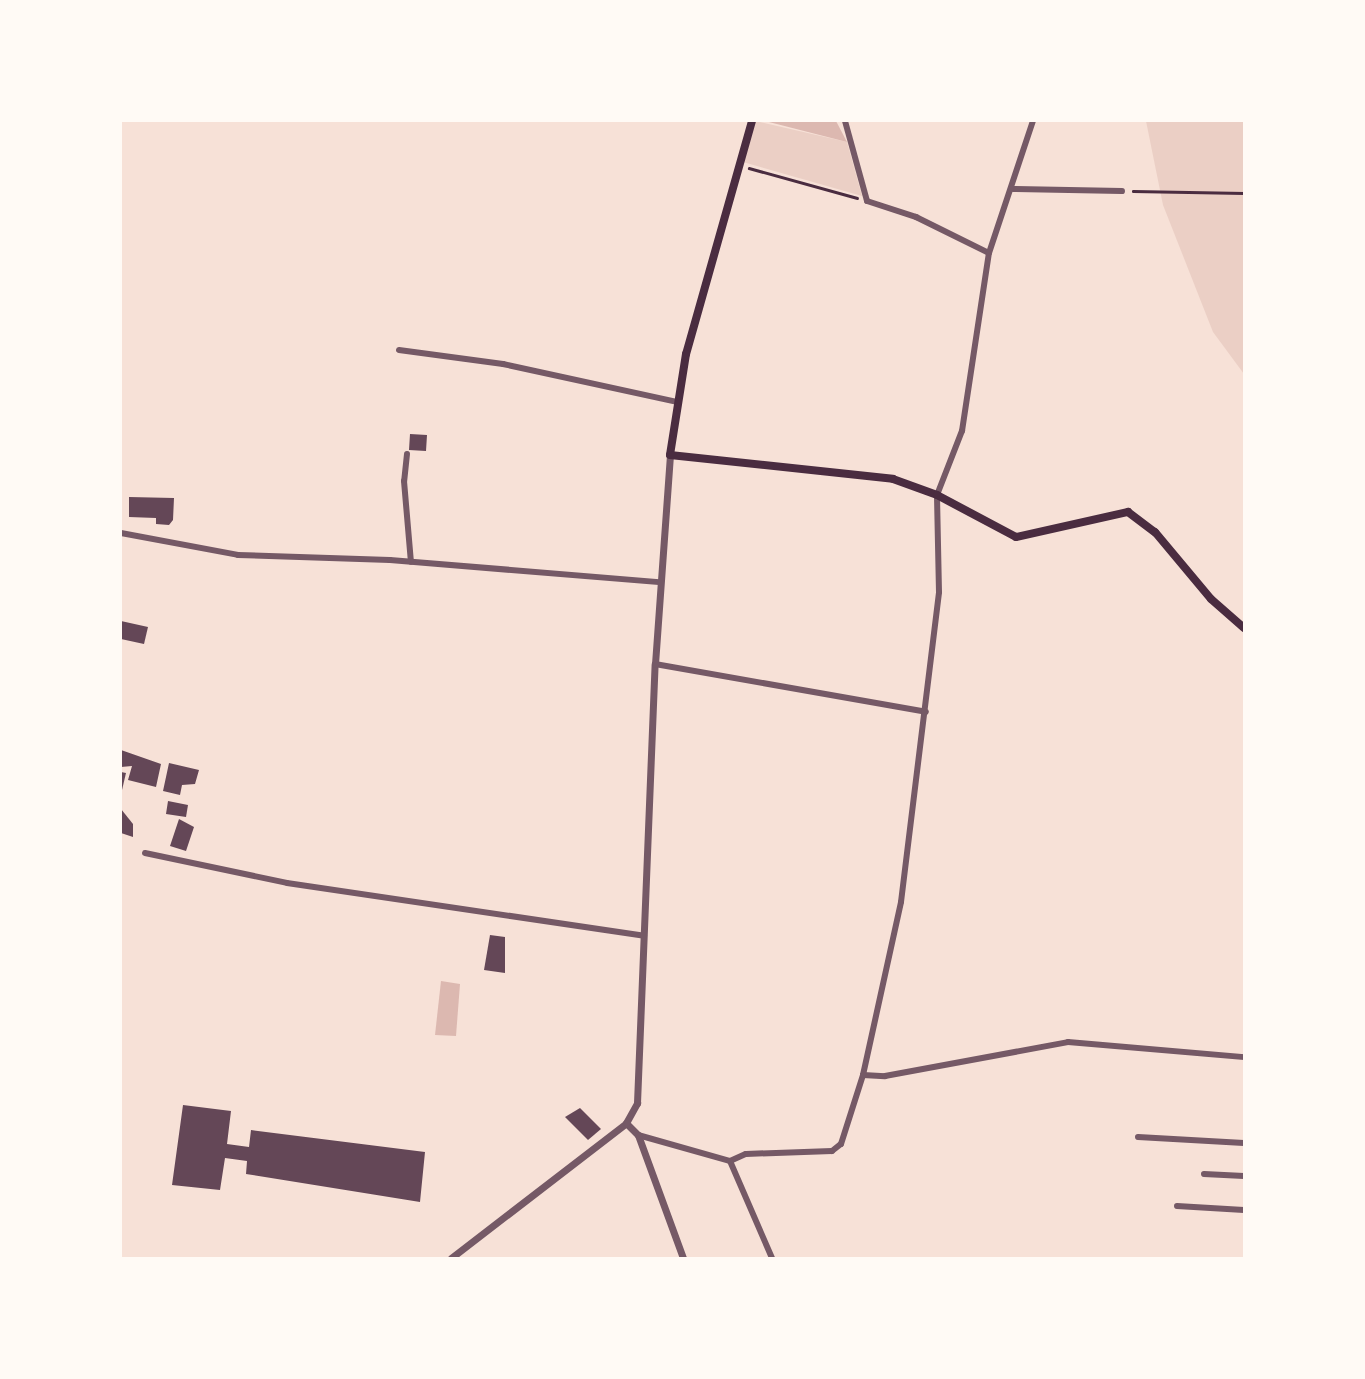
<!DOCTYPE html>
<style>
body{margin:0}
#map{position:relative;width:1365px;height:1379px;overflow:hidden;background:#f7e1d7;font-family:"Archivo Narrow",sans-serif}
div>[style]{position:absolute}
.green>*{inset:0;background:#ebcfc5}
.water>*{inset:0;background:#dcb8b0}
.building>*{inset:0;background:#644757}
.path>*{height:2.5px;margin:-1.25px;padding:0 1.25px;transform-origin:1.25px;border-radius:1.25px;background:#4a2c40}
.minor>*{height:6px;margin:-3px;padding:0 3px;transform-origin:3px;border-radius:3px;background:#755966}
.tertiary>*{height:7px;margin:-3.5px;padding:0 3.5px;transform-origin:3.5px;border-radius:3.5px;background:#755966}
.secondary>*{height:8px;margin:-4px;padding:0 4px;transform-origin:4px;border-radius:4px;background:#4a2c40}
span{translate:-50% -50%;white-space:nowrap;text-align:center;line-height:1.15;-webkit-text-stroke:6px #fffaf5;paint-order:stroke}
.frame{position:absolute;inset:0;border:122px solid #fffaf5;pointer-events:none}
</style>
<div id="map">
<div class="green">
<i style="clip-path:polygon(755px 121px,847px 142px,862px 196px,743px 162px)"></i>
<i style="clip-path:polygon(1146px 121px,1244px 121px,1244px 374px,1213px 332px,1163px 205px)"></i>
</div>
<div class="water">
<i style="clip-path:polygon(765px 121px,836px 121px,847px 142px)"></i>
<i style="clip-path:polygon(441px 981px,460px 984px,456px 1036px,435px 1035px)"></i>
</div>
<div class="building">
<i style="clip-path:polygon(410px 434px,427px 435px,426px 451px,409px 450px)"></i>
<i style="clip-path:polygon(129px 497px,174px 498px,173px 520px,169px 525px,156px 524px,156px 518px,129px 517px)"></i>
<i style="clip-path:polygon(121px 621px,148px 627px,144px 644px,121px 639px)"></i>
<i style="clip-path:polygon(121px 750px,161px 764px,156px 787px,128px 780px,132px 766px,121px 767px)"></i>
<i style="clip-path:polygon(169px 763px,199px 770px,195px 784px,182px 785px,180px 795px,163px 791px)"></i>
<i style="clip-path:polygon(121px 772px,126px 773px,122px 790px,121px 790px)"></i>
<i style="clip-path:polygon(168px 801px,188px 805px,186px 817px,166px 814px)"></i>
<i style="clip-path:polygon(121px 809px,133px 824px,133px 837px,121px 833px)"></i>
<i style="clip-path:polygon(179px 819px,194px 827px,186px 851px,170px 846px)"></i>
<i style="clip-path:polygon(490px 935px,505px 937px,505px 973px,484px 970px)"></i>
<i style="clip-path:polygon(183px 1105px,231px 1111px,227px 1144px,249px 1147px,251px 1130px,425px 1152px,420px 1202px,246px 1174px,247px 1161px,225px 1158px,220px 1190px,172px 1185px)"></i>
<i style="clip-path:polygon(580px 1108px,601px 1129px,588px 1140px,565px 1117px)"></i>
</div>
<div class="path">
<i style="left:749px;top:168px;width:112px;rotate:15.5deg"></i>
<i style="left:1133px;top:191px;width:111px;rotate:1deg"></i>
</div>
<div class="minor">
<i style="left:845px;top:121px;width:83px;rotate:74.6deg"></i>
<i style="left:867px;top:201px;width:52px;rotate:18.1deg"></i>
<i style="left:916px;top:217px;width:81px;rotate:26.3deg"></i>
<i style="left:1013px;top:189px;width:109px;rotate:1.1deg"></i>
<i style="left:399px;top:350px;width:105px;rotate:7.7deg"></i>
<i style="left:503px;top:364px;width:179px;rotate:12.3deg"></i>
<i style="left:407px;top:454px;width:27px;rotate:96deg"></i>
<i style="left:404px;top:481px;width:81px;rotate:85.1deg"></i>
<i style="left:121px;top:533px;width:119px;rotate:10.6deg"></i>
<i style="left:238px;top:555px;width:152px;rotate:1.9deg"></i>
<i style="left:390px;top:560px;width:270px;rotate:4.7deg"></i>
<i style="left:655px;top:664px;width:275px;rotate:10deg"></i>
<i style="left:145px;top:853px;width:145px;rotate:11.9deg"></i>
<i style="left:287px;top:883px;width:361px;rotate:8.4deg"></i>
<i style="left:863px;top:1075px;width:22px;rotate:3deg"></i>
<i style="left:885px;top:1076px;width:186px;rotate:-10.5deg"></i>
<i style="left:1068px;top:1042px;width:177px;rotate:4.9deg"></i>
<i style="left:638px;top:1135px;width:96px;rotate:15.8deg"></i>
<i style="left:730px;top:1161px;width:17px;rotate:-24deg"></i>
<i style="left:746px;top:1154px;width:86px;rotate:-2deg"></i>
<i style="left:832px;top:1151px;width:11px;rotate:-38deg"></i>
<i style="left:841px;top:1144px;width:72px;rotate:-72.3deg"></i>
<i style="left:863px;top:1075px;width:177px;rotate:-77.6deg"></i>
<i style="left:901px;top:902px;width:312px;rotate:-83deg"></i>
<i style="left:939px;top:592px;width:97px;rotate:-91.2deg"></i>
<i style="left:937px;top:495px;width:69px;rotate:-68.7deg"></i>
<i style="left:962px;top:431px;width:180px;rotate:-81.4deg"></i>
<i style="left:989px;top:253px;width:139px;rotate:-71.6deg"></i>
<i style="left:1138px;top:1137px;width:106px;rotate:3.2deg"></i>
<i style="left:730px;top:1161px;width:106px;rotate:66.6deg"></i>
<i style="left:1204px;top:1174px;width:40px;rotate:2.9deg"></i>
<i style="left:1177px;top:1206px;width:67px;rotate:3.4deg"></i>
</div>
<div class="tertiary">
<i style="left:626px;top:1123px;width:17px;rotate:45deg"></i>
<i style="left:638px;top:1135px;width:131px;rotate:69.9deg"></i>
<i style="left:451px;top:1258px;width:221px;rotate:-37.6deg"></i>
<i style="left:626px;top:1123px;width:23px;rotate:-61deg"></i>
<i style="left:637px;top:1103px;width:439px;rotate:-87.7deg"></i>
<i style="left:655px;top:664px;width:210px;rotate:-85.9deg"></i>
</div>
<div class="secondary">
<i style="left:752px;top:121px;width:242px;rotate:105.8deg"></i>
<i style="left:686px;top:354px;width:102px;rotate:99deg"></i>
<i style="left:670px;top:455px;width:224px;rotate:6.1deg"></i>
<i style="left:893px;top:479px;width:47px;rotate:20deg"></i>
<i style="left:937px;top:495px;width:89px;rotate:28deg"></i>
<i style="left:1016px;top:537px;width:115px;rotate:-12.6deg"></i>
<i style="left:1128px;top:512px;width:34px;rotate:37deg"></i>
<i style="left:1155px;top:532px;width:87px;rotate:50.1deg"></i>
<i style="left:1211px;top:599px;width:44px;rotate:41.3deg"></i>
</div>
<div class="frame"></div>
</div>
